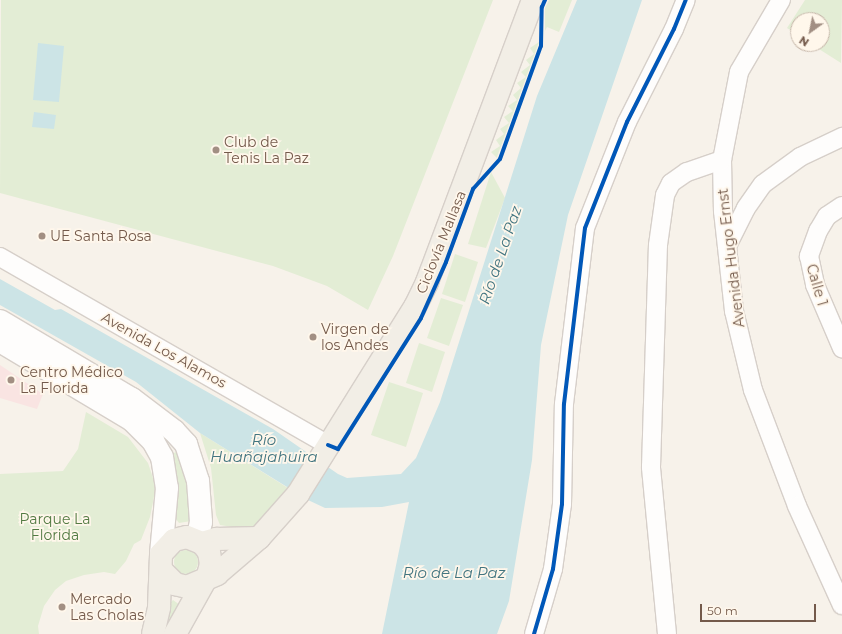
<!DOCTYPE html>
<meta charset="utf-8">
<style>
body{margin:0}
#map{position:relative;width:842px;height:634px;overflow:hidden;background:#f7f2ea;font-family:Montserrat,sans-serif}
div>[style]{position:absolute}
.medical>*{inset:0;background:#f9e4e2}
.green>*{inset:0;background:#e3edd5}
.round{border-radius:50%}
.water>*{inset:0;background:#cce4e6}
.roads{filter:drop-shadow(1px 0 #d6cfc9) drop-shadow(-1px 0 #d6cfc9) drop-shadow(0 1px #d6cfc9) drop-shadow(0 -1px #d6cfc9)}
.minor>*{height:18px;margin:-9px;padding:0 9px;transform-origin:9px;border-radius:9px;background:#fefdfc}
.secondary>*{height:22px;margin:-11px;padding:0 11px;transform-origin:11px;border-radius:11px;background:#fefdfc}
.primary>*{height:22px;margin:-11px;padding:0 11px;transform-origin:11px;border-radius:11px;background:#f2eee6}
.cycleway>*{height:4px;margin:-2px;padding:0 2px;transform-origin:2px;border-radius:2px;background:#0057b8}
.dots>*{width:11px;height:11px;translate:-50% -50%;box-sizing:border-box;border:2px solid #fff7eb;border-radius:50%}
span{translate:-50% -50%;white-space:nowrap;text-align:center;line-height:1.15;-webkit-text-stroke:3.5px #fff7eb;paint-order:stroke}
.poi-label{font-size:14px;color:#745a4b}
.left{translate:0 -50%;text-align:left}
.street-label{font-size:14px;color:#745a4b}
.park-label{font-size:14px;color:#527a42}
.water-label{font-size:15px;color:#427580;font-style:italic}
.north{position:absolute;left:790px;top:12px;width:40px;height:40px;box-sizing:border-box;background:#fff7eb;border:1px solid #c7b8ab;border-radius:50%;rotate:213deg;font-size:11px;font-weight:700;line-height:16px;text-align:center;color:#745a4b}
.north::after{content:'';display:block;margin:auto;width:14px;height:18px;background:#a28f83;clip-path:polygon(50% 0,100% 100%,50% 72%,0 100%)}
.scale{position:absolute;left:700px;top:604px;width:116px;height:18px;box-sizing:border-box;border:2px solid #745a4b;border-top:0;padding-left:5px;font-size:12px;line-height:14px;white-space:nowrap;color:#745a4b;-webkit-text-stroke:3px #fff7eb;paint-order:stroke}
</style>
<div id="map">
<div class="medical">
<i style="clip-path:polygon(0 365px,43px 394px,37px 409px,0 398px)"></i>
</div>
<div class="green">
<i style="clip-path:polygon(1px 0,493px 0,393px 256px,368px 310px,327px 286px,273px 266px,0 193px)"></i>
<i style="clip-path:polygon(549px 0,572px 0,559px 32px,547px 27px,545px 31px,545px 8px)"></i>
<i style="clip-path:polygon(805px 0,842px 0,841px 63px,811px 44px,822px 44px,822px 20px,798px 20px,798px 35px,787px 28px)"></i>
<i style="clip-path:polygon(539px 42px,497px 157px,497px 158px,491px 152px,500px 146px,496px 140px,504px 134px,500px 129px,509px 123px,504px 117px,513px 111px,508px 106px,517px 100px,513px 95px,521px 88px,517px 83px,526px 77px,521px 72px,530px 65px,526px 60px,534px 54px,530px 48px)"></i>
<i style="clip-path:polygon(491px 172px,505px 198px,486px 248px,468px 244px)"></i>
<i style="clip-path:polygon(455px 254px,478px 262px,465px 302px,442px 294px)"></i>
<i style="clip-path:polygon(441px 298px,463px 305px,449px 346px,427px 338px)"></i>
<i style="clip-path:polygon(419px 343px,445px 352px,432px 392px,406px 383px)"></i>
<i style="clip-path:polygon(389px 382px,423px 393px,406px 447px,371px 435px)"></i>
<i style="clip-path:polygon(86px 412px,128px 437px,148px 463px,156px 487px,150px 517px,141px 540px,134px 544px,126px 561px,115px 574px,104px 572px,84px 575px,66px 581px,55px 590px,44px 606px,38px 626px,39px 634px,0 634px,0 474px,63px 471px,78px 449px)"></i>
<i style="clip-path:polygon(200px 433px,288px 488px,258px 525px,245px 529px,220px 525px,216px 515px,211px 468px)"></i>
<i style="clip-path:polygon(176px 452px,186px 467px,191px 521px,179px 523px,176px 519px,177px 481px,172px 454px)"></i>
<i class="round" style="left:174px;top:550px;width:24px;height:24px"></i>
<i style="clip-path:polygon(173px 600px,180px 605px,164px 634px,171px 602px)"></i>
</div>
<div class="water">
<i style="clip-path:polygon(577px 0,642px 0,568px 215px,541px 345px,532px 460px,509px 601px,497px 634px,382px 634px,409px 502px,382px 507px,325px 508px,308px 500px,200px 433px,136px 382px,0 305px,0 279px,55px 310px,61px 309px,273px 429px,338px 474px,347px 478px,401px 474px,416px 458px,440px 402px,537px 96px)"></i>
<i style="clip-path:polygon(38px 43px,64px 46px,59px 102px,33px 100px)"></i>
<i style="clip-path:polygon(34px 112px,56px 115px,54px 129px,32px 127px)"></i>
</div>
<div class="roads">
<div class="minor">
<i style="left:781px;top:0;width:83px;rotate:120.3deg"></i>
<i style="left:739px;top:72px;width:90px;rotate:100.9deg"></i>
<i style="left:722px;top:160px;width:51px;rotate:88.9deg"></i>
<i style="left:723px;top:211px;width:101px;rotate:83.7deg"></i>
<i style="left:734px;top:311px;width:81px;rotate:76.5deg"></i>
<i style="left:753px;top:390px;width:124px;rotate:69.2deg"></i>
<i style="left:797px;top:506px;width:109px;rotate:65.6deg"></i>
<i style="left:842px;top:206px;width:18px;rotate:146deg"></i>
<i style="left:827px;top:216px;width:17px;rotate:121deg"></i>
<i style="left:818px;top:231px;width:27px;rotate:110deg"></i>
<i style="left:809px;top:256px;width:30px;rotate:78deg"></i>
<i style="left:815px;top:285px;width:69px;rotate:66.8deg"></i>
<i style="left:727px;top:246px;width:42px;rotate:-63.4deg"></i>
<i style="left:746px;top:208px;width:29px;rotate:-55deg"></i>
<i style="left:763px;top:184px;width:46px;rotate:-36.1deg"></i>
<i style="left:800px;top:157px;width:47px;rotate:-25.5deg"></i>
<i style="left:0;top:257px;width:378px;rotate:29.8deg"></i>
<i style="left:534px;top:634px;width:68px;rotate:-73.7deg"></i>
<i style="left:553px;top:569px;width:66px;rotate:-82.1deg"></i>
<i style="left:562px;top:504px;width:100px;rotate:-88.9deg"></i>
<i style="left:564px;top:404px;width:177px;rotate:-83.2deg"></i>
<i style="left:585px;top:228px;width:114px;rotate:-68.4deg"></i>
<i style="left:627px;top:122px;width:104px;rotate:-63.2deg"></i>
<i style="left:674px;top:29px;width:31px;rotate:-68deg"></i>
<i style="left:667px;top:634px;width:168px;rotate:-95.5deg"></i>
<i style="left:651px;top:467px;width:222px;rotate:-88.2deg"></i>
<i style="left:658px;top:245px;width:50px;rotate:-82deg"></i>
<i style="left:665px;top:195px;width:13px;rotate:-63deg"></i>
<i style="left:671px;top:183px;width:19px;rotate:-35deg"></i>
<i style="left:687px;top:172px;width:37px;rotate:-19deg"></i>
</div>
<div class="secondary">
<i style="left:0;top:321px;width:153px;rotate:30.6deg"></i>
<i style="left:132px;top:399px;width:53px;rotate:37.3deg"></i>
<i style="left:174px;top:431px;width:18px;rotate:47deg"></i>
<i style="left:186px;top:444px;width:39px;rotate:72deg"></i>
<i style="left:198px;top:481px;width:41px;rotate:85.8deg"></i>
<i style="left:201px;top:522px;width:17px;rotate:103deg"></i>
<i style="left:0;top:341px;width:154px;rotate:30.9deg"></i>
<i style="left:132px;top:420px;width:30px;rotate:45deg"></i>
<i style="left:153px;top:441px;width:18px;rotate:61deg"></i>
<i style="left:162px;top:457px;width:31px;rotate:81deg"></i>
<i style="left:167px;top:488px;width:66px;rotate:95.2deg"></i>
</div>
<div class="primary">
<i style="left:202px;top:543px;width:15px;rotate:-16deg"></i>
<i style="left:216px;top:539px;width:43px;rotate:-1.3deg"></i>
<i style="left:161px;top:570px;width:20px;rotate:45deg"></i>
<i style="left:175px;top:584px;width:12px;rotate:14deg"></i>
<i style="left:187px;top:587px;width:33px;rotate:-23deg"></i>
<i style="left:217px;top:574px;width:55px;rotate:-40.6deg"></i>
<i style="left:259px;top:538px;width:59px;rotate:-48.4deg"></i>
<i style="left:298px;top:494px;width:221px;rotate:-58deg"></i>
<i style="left:415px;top:307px;width:28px;rotate:-64deg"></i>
<i style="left:427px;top:282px;width:301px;rotate:-69.4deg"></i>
<i style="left:153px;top:634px;width:28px;rotate:-77deg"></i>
<i style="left:159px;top:607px;width:53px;rotate:-87.8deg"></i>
<i style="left:161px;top:554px;width:19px;rotate:-47deg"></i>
<i style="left:174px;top:540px;width:13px;rotate:-13deg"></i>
<i style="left:187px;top:537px;width:16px;rotate:22deg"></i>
<i style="left:202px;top:543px;width:11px;rotate:52deg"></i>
<i style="left:209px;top:552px;width:12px;rotate:81deg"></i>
<i style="left:211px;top:564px;width:11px;rotate:105deg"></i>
<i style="left:208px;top:575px;width:68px;rotate:119.2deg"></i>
</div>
</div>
<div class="cycleway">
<i style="left:328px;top:445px;width:11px;rotate:22deg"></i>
<i style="left:338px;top:449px;width:155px;rotate:-57.6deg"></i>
<i style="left:421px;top:318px;width:61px;rotate:-65.9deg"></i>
<i style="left:446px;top:262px;width:78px;rotate:-69.7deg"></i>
<i style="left:473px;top:189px;width:40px;rotate:-48deg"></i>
<i style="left:500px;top:159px;width:120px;rotate:-70.1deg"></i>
<i style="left:541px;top:46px;width:39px;rotate:-89deg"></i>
<i style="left:542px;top:7px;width:8px;rotate:-67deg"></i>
<i style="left:534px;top:634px;width:68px;rotate:-73.7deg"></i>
<i style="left:553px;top:569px;width:66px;rotate:-82.1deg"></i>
<i style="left:562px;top:504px;width:100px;rotate:-88.9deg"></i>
<i style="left:564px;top:404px;width:177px;rotate:-83.2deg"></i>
<i style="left:585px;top:228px;width:114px;rotate:-68.4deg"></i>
<i style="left:627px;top:122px;width:104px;rotate:-63.2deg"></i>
<i style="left:674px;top:29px;width:31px;rotate:-68deg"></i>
</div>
<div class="dots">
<i style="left:216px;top:150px;background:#a28f83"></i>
<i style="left:42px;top:236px;background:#a28f83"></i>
<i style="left:313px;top:337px;background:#a28f83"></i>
<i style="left:11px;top:380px;background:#a28f83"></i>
<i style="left:62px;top:607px;background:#a28f83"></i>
</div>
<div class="poi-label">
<span class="left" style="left:224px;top:150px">Club de<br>Tenis La Paz</span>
<span class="left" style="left:50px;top:236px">UE Santa Rosa</span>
<span class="left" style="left:321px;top:337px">Virgen de<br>los Andes</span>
<span class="left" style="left:20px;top:380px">Centro Médico<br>La Florida</span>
<span class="left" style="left:70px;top:607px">Mercado<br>Las Cholas</span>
</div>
<div class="street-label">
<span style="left:441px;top:242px;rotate:-68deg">Ciclovía Mallasa</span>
<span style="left:731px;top:258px;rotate:-97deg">Avenida Hugo Ernst</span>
<span style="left:817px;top:285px;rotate:74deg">Calle 1</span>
<span style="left:164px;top:350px;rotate:29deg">Avenida Los Alamos</span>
</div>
<div class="park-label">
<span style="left:55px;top:527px">Parque La<br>Florida</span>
</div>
<div class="water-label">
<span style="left:500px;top:255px;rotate:-71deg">Río de La Paz</span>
<span style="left:264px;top:448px">Río<br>Huañajahuira</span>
<span style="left:454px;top:573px">Río de La Paz</span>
</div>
<div class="north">N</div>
<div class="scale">50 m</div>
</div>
